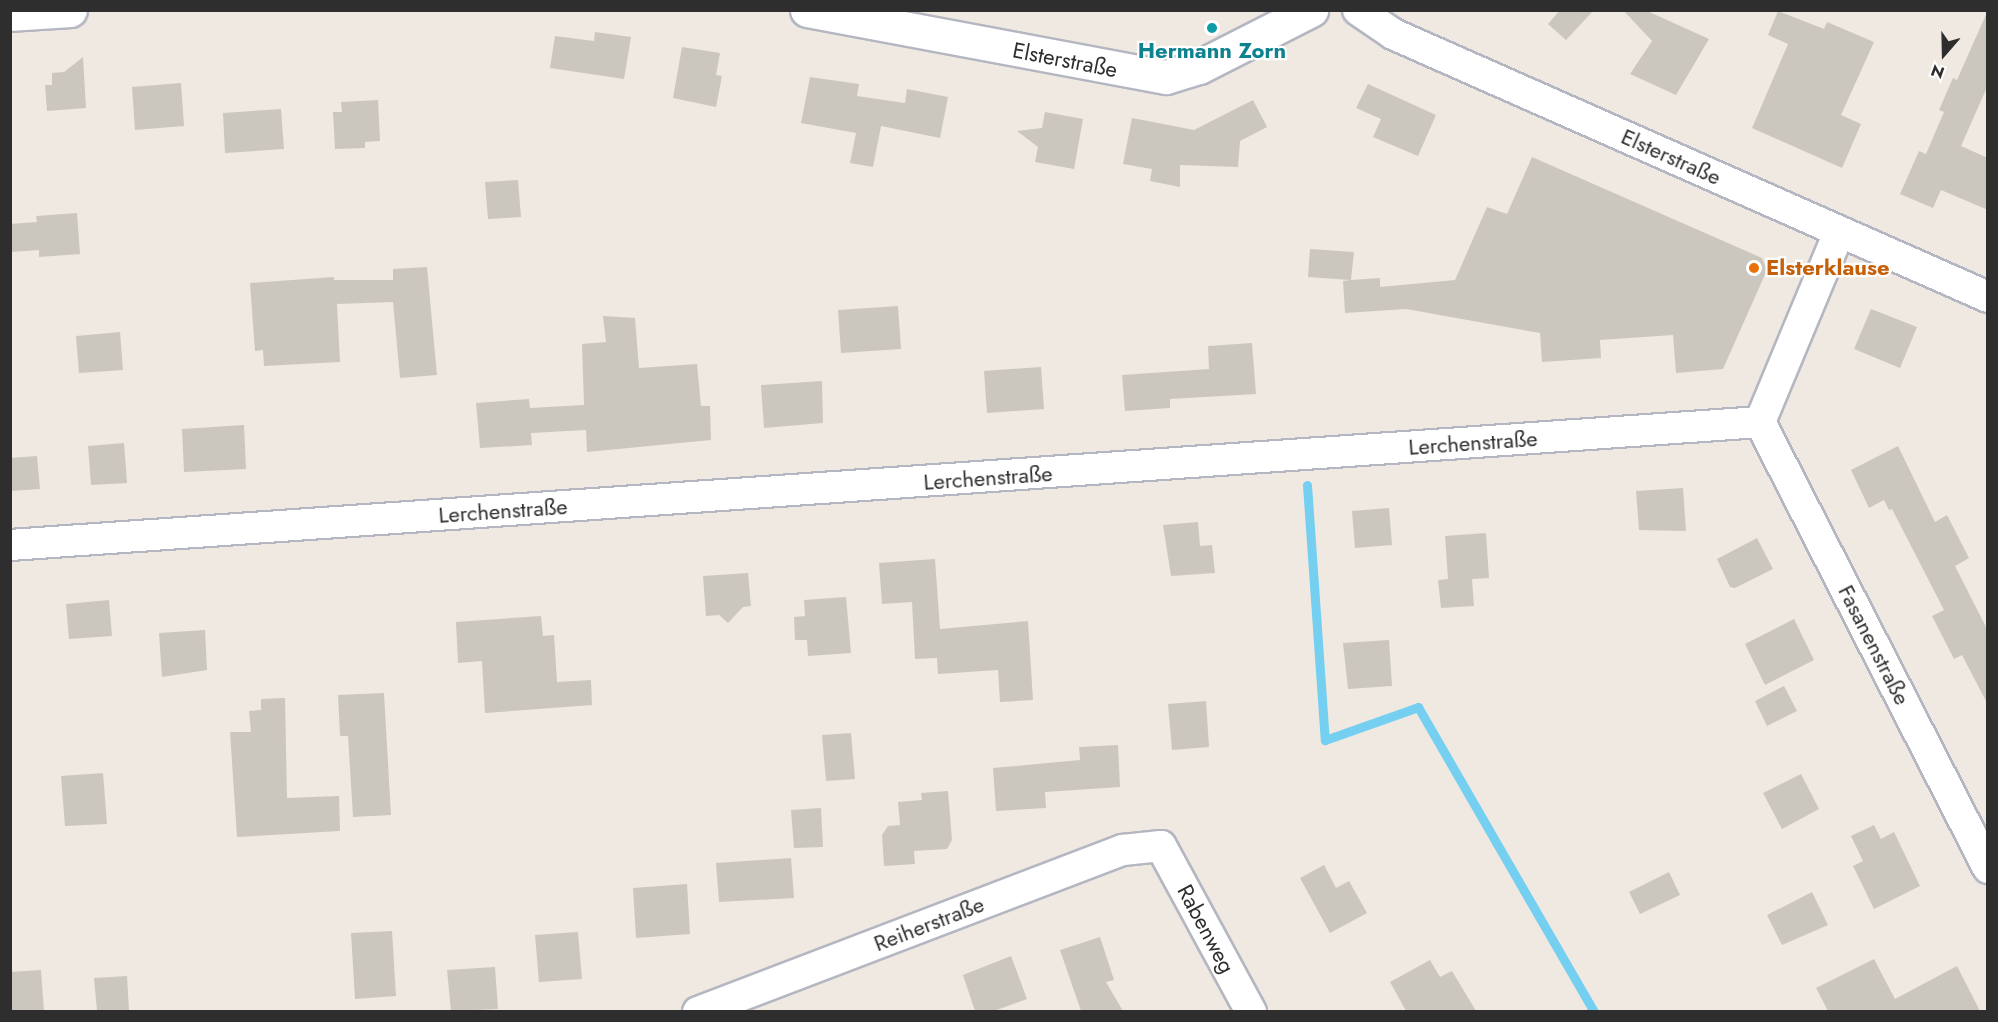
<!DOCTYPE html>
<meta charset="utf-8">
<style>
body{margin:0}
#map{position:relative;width:1998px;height:1022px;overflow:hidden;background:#efe9e1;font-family:Jost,sans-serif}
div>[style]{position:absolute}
.stream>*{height:9px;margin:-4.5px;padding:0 4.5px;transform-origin:4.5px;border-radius:4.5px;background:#75cff0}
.building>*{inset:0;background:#cbc7bf}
.roads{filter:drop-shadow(2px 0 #b4b7c1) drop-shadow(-2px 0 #b4b7c1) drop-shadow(0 2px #b4b7c1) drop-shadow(0 -2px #b4b7c1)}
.street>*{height:30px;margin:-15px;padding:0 15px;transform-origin:15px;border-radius:15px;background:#fff}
.secondary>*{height:33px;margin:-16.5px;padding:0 16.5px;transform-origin:16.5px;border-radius:16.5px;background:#fff}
.dots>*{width:16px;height:16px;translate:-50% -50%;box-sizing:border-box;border:3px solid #fff;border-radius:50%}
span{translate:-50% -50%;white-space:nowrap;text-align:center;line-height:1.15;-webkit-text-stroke:4.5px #fff;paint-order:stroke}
.culture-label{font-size:22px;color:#0d838f;font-weight:700}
.street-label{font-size:22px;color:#2e2e2e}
.food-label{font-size:22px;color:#c56008;font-weight:700}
.left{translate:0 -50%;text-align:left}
.frame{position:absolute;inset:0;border:12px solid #2e2e2e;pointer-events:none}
.north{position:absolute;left:1914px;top:24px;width:60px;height:60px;-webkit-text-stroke:4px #fff;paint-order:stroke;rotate:200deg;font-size:16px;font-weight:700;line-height:24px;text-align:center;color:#2e2e2e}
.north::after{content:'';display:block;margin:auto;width:21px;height:27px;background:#2e2e2e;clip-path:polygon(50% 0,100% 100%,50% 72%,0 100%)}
</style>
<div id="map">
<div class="stream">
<i style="left:1307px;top:485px;width:256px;rotate:86deg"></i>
<i style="left:1325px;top:740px;width:99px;rotate:-19.5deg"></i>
<i style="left:1418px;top:707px;width:352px;rotate:60deg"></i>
</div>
<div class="building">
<i style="clip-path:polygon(1560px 10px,1594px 10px,1566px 40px,1548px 24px)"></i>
<i style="clip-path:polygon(1623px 10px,1645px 10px,1709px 39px,1676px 95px,1630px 74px,1652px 41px)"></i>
<i style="clip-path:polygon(1988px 10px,1988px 85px,1961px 146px,1988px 158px,1988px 210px,1941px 190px,1933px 208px,1900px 194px,1919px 151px,1926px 154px,1944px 112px,1939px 110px,1953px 78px,1957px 80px)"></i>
<i style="clip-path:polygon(1778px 11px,1824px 29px,1827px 22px,1874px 42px,1841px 115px,1861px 124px,1842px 168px,1752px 128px,1788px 44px,1768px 35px)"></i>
<i style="clip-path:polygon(595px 32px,631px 37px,624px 79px,550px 68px,555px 36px,594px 41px)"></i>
<i style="clip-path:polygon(682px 47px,720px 53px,716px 75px,722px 76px,716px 107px,673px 98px)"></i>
<i style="clip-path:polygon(83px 57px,86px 108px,47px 111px,45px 85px,52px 85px,52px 73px,64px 72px)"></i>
<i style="clip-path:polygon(810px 77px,859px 84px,857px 96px,905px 103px,907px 89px,948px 97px,940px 138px,881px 126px,873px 167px,850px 163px,856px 133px,801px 123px)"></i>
<i style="clip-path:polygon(181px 83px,184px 126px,135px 130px,132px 87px)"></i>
<i style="clip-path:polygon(1368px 84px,1436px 115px,1418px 156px,1373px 137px,1381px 119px,1356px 108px)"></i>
<i style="clip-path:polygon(378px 100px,380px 141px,365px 142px,365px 148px,335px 149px,333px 112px,342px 112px,341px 102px)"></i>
<i style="clip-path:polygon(1253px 100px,1267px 127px,1240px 141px,1238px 167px,1180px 165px,1180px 187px,1150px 181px,1152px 169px,1123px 164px,1132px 118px,1194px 130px)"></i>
<i style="clip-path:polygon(281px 109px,284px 149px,225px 153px,223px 113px)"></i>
<i style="clip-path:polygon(1045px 112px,1083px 119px,1074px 169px,1035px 162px,1038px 147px,1017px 131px,1042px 128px)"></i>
<i style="clip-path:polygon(1532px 157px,1762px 258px,1767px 270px,1723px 369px,1676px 373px,1673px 335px,1600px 340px,1601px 358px,1542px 362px,1540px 333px,1406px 309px,1345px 313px,1343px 281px,1350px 280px,1308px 277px,1310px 249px,1354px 252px,1351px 280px,1380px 278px,1380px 287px,1455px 280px,1487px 207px,1507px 214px)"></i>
<i style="clip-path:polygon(518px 180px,521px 217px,488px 219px,485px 182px)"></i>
<i style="clip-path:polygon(77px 213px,80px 254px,39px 257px,39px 250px,10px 252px,10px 224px,37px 222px,36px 216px)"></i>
<i style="clip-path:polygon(427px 267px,437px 375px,400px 378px,393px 302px,337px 304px,340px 362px,264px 366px,263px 350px,255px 351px,250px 283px,334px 277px,334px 280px,393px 280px,393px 269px)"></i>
<i style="clip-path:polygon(898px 306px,901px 349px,841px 353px,838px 310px)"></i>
<i style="clip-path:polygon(1871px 309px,1917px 327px,1900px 368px,1854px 349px)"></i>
<i style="clip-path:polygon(603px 316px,635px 318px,639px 368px,697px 364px,701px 406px,710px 406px,711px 440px,587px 452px,586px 430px,531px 433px,532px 445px,480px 448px,476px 403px,529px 399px,530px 408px,584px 405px,582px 344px,606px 342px)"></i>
<i style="clip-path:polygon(120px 332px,123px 370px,79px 373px,76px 336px)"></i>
<i style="clip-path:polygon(1252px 343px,1256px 394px,1170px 399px,1170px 408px,1125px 411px,1122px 375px,1209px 369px,1208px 346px)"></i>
<i style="clip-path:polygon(1041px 367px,1044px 409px,987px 413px,984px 371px)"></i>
<i style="clip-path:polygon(822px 381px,823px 423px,764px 428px,761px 385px)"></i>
<i style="clip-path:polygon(244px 425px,246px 469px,184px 472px,182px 429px)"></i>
<i style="clip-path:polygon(124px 443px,127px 483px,91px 485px,88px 446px)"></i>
<i style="clip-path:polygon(1898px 446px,1935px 522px,1947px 515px,1969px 558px,1955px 566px,1988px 631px,1988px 705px,1962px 655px,1954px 659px,1932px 616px,1944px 610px,1892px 509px,1889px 510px,1884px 500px,1869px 508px,1851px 470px)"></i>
<i style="clip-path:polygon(37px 456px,40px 489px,10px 491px,10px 458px)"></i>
<i style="clip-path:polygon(1683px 488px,1686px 531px,1639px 530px,1636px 491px)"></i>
<i style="clip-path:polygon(1389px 508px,1392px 545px,1355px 548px,1352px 511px)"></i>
<i style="clip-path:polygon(1198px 522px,1200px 546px,1212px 545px,1215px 573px,1171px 576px,1163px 525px)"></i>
<i style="clip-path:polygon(1486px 533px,1489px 578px,1472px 579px,1474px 606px,1441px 608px,1438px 580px,1448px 579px,1445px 536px)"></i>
<i style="clip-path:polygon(1757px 538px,1773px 569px,1735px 588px,1730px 587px,1717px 559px)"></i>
<i style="clip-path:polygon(935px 559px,940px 629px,1028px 621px,1033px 700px,1000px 702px,998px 670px,938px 674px,937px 658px,915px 659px,912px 602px,882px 604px,879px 563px)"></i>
<i style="clip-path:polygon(748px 573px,751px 606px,743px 607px,728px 623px,719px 615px,706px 616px,703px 576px)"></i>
<i style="clip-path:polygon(846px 597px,851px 653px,808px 656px,807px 640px,795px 640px,794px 617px,805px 616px,804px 600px)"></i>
<i style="clip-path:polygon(109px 600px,112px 636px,69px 639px,66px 604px)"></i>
<i style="clip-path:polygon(541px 616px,543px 636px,554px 635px,557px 682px,591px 680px,592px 705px,485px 713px,482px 661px,458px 663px,456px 622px)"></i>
<i style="clip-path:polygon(1794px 619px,1814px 660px,1765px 685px,1745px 644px)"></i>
<i style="clip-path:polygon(205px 630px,207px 670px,162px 677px,159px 633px)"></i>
<i style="clip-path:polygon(1389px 640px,1392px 686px,1348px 689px,1343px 643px)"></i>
<i style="clip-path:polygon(1784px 686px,1797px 711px,1767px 726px,1755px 701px)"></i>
<i style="clip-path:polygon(384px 693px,391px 815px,353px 817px,348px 736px,340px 736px,338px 695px)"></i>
<i style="clip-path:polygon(285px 698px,287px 798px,339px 796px,340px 831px,237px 837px,230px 732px,251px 732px,249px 711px,261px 710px,261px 699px)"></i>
<i style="clip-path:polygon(1206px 701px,1209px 747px,1172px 750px,1168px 704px)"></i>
<i style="clip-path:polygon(851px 733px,855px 779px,826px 781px,822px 735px)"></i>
<i style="clip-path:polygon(1118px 745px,1120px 787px,1045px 792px,1046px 808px,996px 811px,993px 768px,1080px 760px,1079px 747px)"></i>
<i style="clip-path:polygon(103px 773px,107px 824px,65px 826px,61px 776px)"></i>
<i style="clip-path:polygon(1801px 774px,1819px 809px,1782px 829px,1763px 793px)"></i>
<i style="clip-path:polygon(948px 791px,952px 840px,947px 849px,914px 851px,915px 864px,884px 866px,882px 835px,888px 826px,900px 825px,898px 802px,922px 800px,921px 793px)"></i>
<i style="clip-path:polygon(821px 808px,823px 847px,794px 848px,791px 810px)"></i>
<i style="clip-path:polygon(1874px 825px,1881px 839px,1894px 832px,1920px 886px,1874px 909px,1853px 866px,1863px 861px,1851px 836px)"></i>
<i style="clip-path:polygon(791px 858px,794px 898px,719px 902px,716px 863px)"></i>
<i style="clip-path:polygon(1324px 865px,1336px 888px,1349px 881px,1367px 913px,1330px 933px,1300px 878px)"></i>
<i style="clip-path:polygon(1669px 872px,1680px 895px,1640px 914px,1629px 892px)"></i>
<i style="clip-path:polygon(687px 884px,690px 934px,636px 938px,633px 888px)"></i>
<i style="clip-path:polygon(1812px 892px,1828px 925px,1782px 945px,1767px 915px)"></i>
<i style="clip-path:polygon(392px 931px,396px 996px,355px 999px,351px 933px)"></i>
<i style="clip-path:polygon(578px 932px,582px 979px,539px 982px,535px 935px)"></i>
<i style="clip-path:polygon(1100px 937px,1114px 980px,1106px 982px,1123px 1011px,1081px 1011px,1060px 950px)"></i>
<i style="clip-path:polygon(1011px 956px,1027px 999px,994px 1011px,975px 1011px,963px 975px)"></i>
<i style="clip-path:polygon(1874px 959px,1895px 999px,1957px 966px,1980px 1011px,1828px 1011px,1816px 988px)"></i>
<i style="clip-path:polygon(1430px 960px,1440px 977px,1452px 971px,1476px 1011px,1406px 1011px,1390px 982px)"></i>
<i style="clip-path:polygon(495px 967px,498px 1009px,451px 1011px,447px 970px)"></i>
<i style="clip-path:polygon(41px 970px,44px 1011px,10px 1011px,10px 972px)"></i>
<i style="clip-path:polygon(127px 976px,129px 1011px,97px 1011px,94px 978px)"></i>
</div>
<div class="roads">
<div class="street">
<i style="left:1358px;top:10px;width:42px;rotate:34.4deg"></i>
<i style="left:1393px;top:34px;width:651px;rotate:23.85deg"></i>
<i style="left:1760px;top:422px;width:501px;rotate:62.92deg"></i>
<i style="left:10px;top:545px;width:1754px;rotate:-4.02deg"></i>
<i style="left:1760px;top:422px;width:206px;rotate:-67.4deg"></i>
<i style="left:698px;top:1012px;width:455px;rotate:-20.9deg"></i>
<i style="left:1123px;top:850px;width:38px;rotate:-6deg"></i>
<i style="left:1161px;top:846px;width:189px;rotate:61.5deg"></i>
</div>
<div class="secondary">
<i style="left:807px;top:10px;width:365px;rotate:10.6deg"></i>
<i style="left:1166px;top:77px;width:34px;rotate:-17deg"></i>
<i style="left:1199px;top:67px;width:126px;rotate:-27deg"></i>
<i style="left:10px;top:14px;width:60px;rotate:-3.8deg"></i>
</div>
</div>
<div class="dots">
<i style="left:1212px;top:28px;background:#0f9aa8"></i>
<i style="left:1754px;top:268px;background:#e8710a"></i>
</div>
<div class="culture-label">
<span style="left:1212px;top:51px">Hermann Zorn</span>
</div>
<div class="street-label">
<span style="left:1065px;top:60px;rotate:11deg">Elsterstraße</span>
<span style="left:1671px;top:157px;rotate:24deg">Elsterstraße</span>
<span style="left:1473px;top:443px;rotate:-4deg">Lerchenstraße</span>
<span style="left:988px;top:478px;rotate:-4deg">Lerchenstraße</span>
<span style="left:503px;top:511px;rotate:-4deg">Lerchenstraße</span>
<span style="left:1874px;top:645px;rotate:63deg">Fasanenstraße</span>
<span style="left:929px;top:924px;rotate:-21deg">Reiherstraße</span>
<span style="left:1206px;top:929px;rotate:62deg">Rabenweg</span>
</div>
<div class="food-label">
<span class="left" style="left:1766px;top:268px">Elsterklause</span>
</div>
<div class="frame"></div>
<div class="north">N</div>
</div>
